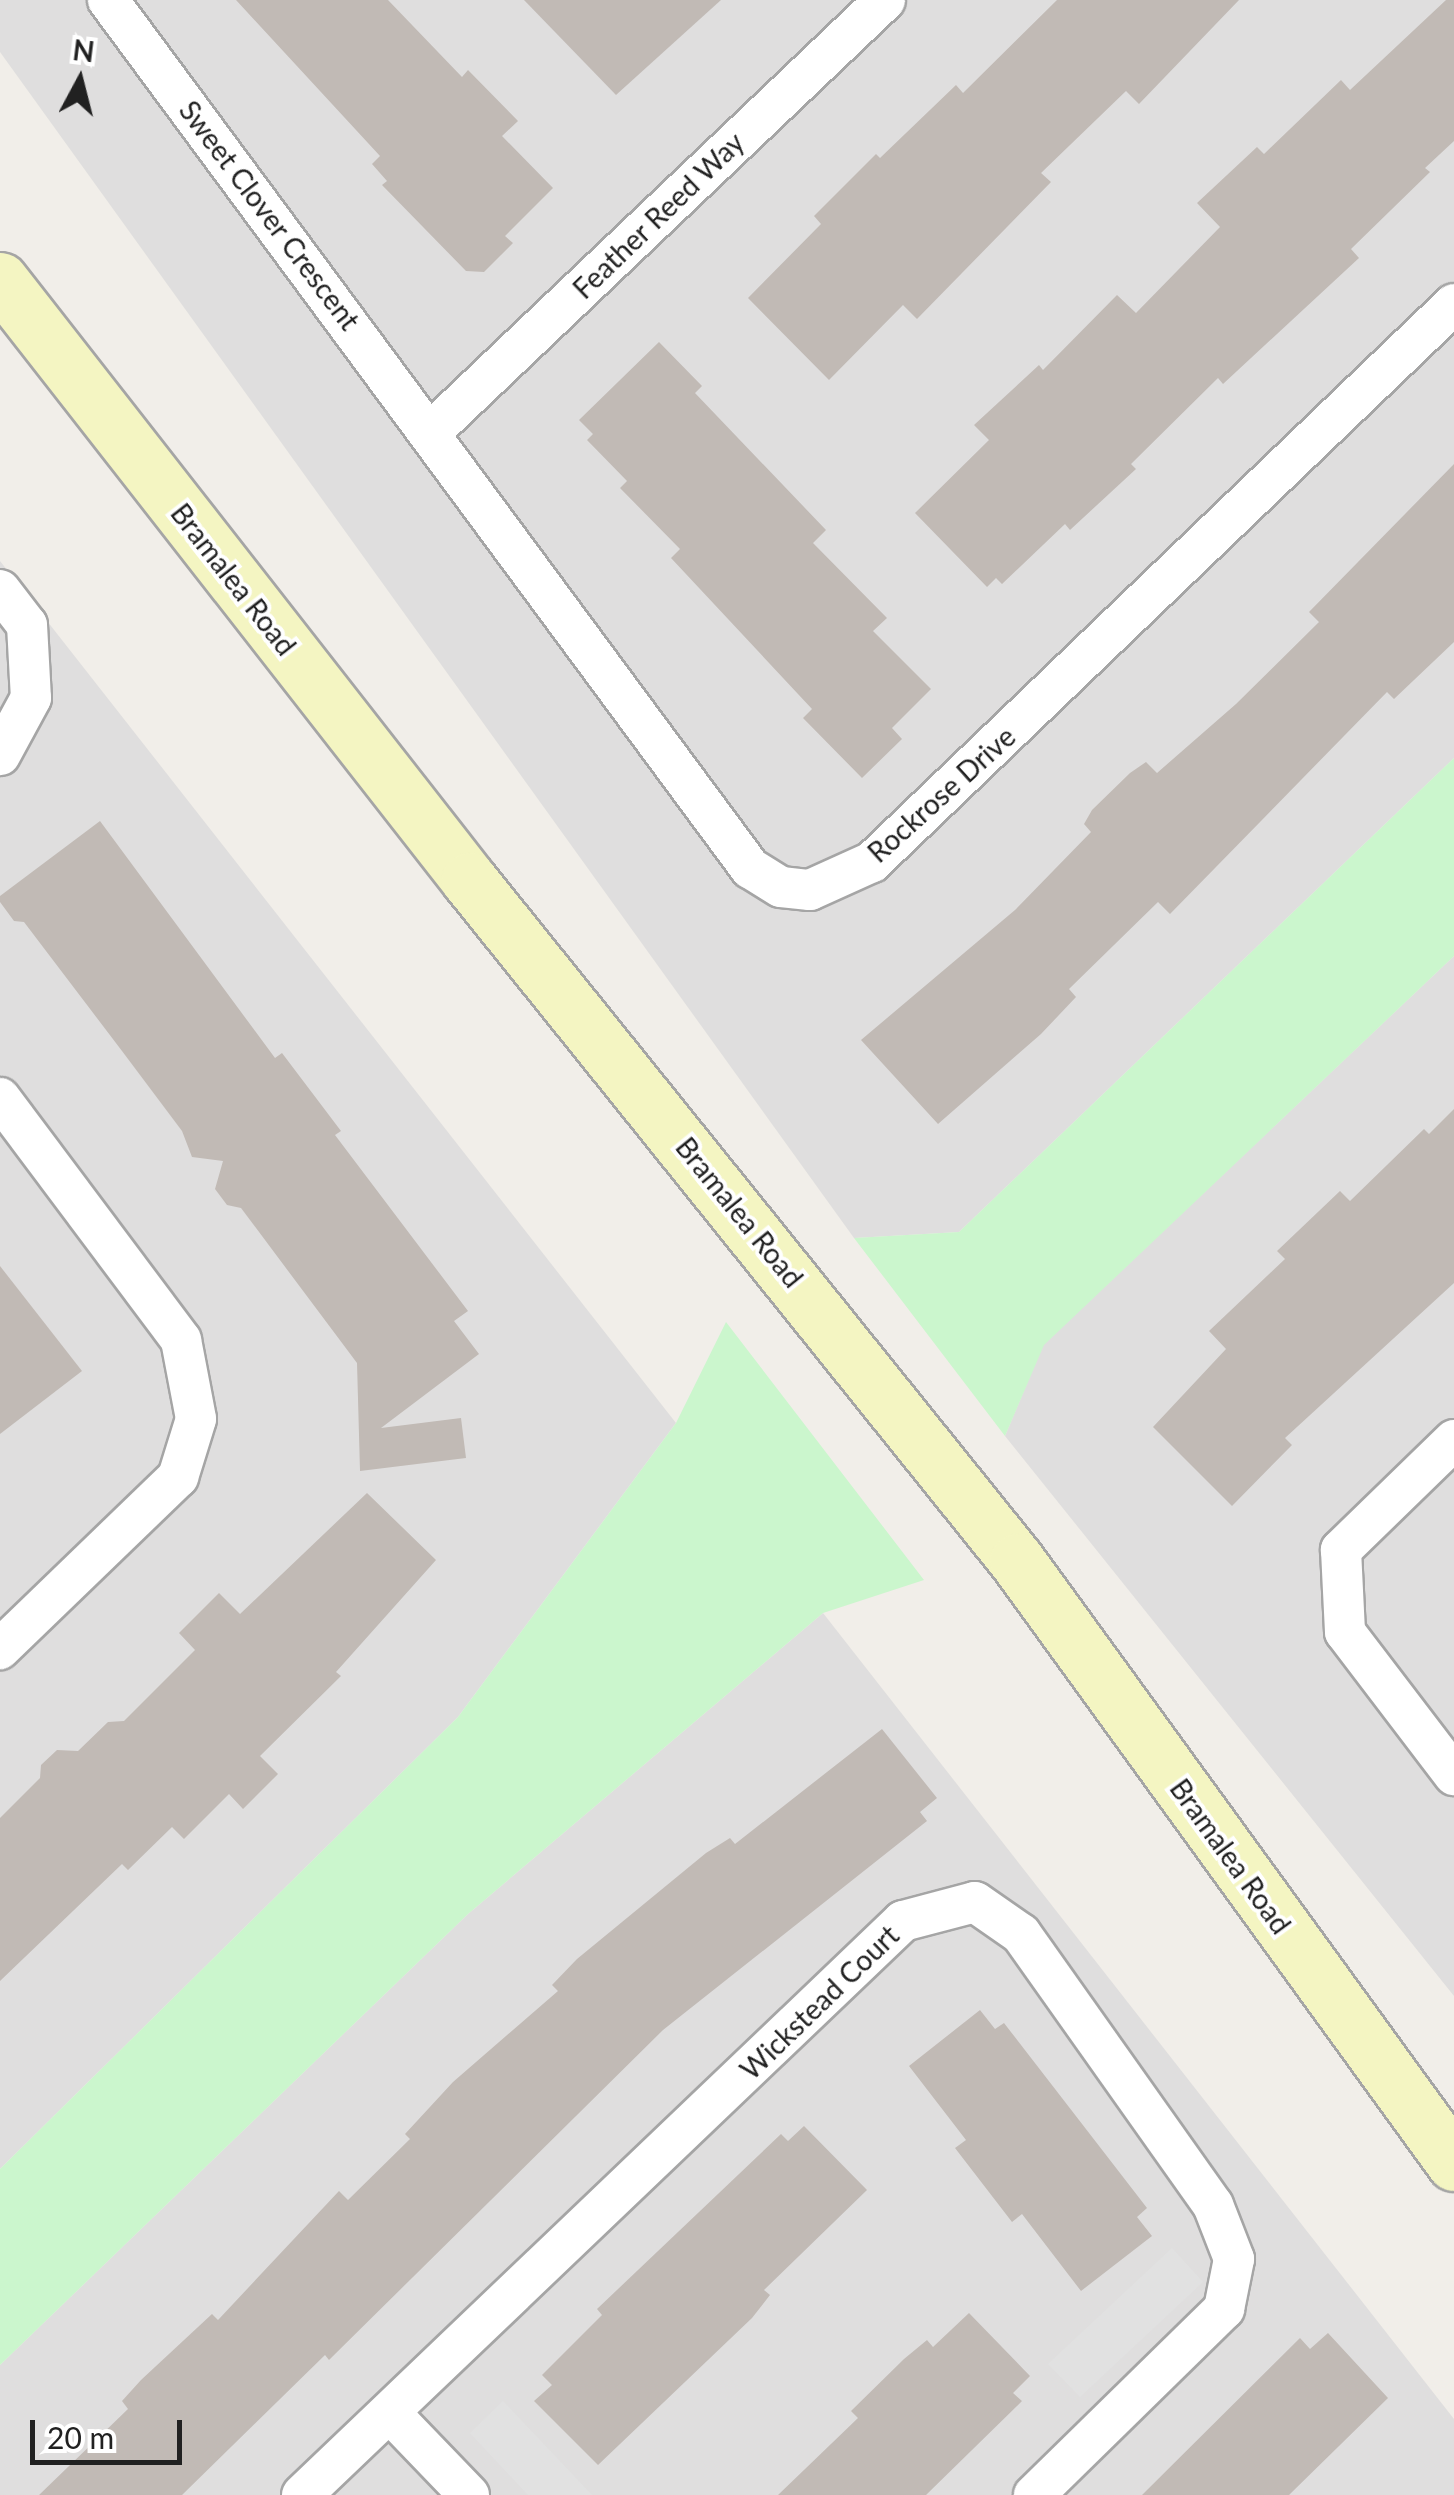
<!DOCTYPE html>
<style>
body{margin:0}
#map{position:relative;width:1454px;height:2495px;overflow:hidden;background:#f1eee9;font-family:Lato,sans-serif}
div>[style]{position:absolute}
.residential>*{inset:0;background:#dfdede}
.park>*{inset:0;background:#cbf6cd}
.parking>*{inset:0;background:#e1e1e1}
.building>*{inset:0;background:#c1bab5}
.roads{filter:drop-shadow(2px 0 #a5a5a5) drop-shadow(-2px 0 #a5a5a5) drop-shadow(0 2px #a5a5a5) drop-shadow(0 -2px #a5a5a5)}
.street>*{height:40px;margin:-20px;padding:0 20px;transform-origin:20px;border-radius:20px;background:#fff}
.secondary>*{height:55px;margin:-27.5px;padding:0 27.5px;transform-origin:27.5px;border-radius:27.5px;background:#f4f5c2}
span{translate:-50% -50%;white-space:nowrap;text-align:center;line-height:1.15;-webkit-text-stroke:8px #fff;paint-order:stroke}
.street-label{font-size:28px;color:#212121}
.north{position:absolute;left:30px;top:30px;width:100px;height:100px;-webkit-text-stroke:8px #fff;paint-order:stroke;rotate:7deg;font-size:28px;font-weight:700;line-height:40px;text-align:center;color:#212121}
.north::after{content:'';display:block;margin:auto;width:35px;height:45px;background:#212121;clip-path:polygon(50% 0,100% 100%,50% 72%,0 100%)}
.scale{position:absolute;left:30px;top:2420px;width:152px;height:45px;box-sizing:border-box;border:5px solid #212121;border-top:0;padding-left:12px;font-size:30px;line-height:35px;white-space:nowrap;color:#212121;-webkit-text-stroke:8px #fff;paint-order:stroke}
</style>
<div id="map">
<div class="residential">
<i style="clip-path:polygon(0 0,1454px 0,1454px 758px,959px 1232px,854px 1238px,0 52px)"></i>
<i style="clip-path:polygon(0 561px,676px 1423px,458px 1717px,0 2169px)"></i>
<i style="clip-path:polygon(1454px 956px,1454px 1996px,1005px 1436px,1043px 1345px)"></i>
<i style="clip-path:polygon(823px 1613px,1454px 2419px,1454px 2495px,0 2495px,0 2365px,468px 1914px)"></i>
</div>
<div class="park">
<i style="clip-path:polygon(1454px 758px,1454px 956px,1044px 1345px,1005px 1436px,854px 1238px,959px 1232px)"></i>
<i style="clip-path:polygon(726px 1322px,924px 1580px,823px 1613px,468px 1914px,0 2365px,0 2169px,458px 1717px,676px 1423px)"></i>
</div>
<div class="parking">
<i style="clip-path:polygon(1172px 2248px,1203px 2282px,1080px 2397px,1048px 2364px)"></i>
<i style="clip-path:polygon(503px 2401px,592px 2495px,528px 2495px,470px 2433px)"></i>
</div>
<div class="building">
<i style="clip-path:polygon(236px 0,388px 0,462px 77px,468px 70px,518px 121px,502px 136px,553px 188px,505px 236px,513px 243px,484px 272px,466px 271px,382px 185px,387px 181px,372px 164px,380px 156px)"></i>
<i style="clip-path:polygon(524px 0,721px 0,616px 95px)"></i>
<i style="clip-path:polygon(1057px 0,1239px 0,1139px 104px,1126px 91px,1041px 173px,1051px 182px,917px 319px,903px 305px,829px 380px,748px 298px,821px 224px,814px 216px,876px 154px,880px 158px,956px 85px,963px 93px)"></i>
<i style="clip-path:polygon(1446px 0,1454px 0,1454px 141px,1425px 168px,1430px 172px,1351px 249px,1359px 258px,1223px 384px,1218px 378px,1131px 464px,1136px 469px,1070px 530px,1065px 524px,1002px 584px,996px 578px,987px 587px,915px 513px,989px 440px,974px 425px,1039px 365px,1043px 370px,1117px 295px,1136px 313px,1220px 227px,1197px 203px,1257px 147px,1264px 154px,1341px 80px,1350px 90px)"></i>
<i style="clip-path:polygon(659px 342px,702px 386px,695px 393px,826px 530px,813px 543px,887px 618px,873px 631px,931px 689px,892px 728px,902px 739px,862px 778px,803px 718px,812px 709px,671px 558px,680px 549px,620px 488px,627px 481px,587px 440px,593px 434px,579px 420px)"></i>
<i style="clip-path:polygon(1454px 464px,1454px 642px,1394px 699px,1387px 692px,1170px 914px,1158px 902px,1069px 989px,1076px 997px,1041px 1034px,938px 1124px,861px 1040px,1015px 910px,1091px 832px,1084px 824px,1092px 810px,1130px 773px,1146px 762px,1157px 773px,1236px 704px,1319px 622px,1309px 612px)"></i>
<i style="clip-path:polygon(100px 821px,275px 1058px,282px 1053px,341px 1131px,335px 1135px,468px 1311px,454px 1321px,479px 1354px,381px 1428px,461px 1418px,466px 1458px,360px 1471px,357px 1363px,241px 1208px,227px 1205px,215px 1189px,223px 1161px,192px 1157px,182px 1131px,122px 1051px,24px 922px,14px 921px,0 902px,0 896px)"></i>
<i style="clip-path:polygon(1454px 1109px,1454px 1283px,1285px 1438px,1292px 1445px,1232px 1506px,1153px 1427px,1226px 1349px,1209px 1331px,1285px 1259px,1277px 1251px,1340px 1191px,1350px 1201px,1424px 1129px,1429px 1134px)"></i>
<i style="clip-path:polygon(0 1266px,82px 1371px,0 1434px)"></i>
<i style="clip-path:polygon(367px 1493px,436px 1560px,336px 1672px,341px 1676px,260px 1756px,278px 1774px,243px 1809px,229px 1794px,184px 1839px,172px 1827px,128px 1870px,122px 1864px,0 1981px,0 1818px,40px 1778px,41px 1765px,57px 1750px,78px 1751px,108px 1722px,124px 1721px,195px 1650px,179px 1633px,219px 1593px,240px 1614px)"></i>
<i style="clip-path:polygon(882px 1729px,937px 1798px,920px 1812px,927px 1821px,663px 2030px,329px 2360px,325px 2355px,182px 2495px,39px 2495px,128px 2409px,122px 2401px,141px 2380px,212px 2314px,218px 2320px,339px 2191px,348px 2200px,410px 2139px,405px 2134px,453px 2082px,558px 1991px,552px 1985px,577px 1959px,706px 1853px,730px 1838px,735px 1844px)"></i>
<i style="clip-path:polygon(980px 2010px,995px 2029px,1004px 2023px,1147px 2208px,1137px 2217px,1152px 2236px,1081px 2291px,1022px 2214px,1012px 2222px,955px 2148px,966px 2140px,909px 2066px)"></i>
<i style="clip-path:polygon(804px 2126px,867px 2190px,764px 2290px,770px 2295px,752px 2318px,598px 2465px,534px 2401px,552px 2385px,542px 2375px,602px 2315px,597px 2309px,781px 2134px,788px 2141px)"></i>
<i style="clip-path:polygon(969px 2313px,1030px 2376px,1013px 2393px,1022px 2401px,926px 2495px,778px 2495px,858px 2418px,851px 2411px,904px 2359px,927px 2340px,933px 2347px)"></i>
<i style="clip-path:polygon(1328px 2333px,1388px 2398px,1289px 2495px,1142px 2495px,1300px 2338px,1310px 2349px)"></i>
</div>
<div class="roads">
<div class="street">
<i style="left:108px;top:0;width:1080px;rotate:53.51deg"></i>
<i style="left:750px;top:868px;width:36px;rotate:32deg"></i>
<i style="left:781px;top:887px;width:29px;rotate:6deg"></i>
<i style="left:810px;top:890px;width:68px;rotate:-24.3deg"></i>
<i style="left:872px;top:862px;width:806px;rotate:-43.79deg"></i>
<i style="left:432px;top:431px;width:625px;rotate:-43.57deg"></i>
<i style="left:0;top:590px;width:44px;rotate:52.4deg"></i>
<i style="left:27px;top:625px;width:73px;rotate:86.9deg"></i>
<i style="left:31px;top:698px;width:65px;rotate:118.5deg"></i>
<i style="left:0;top:1098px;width:302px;rotate:53.2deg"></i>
<i style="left:181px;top:1340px;width:80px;rotate:79.2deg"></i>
<i style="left:196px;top:1419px;width:61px;rotate:107.2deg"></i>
<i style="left:178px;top:1477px;width:248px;rotate:136deg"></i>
<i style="left:1454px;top:1440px;width:158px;rotate:135.8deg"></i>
<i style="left:1341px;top:1550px;width:82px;rotate:87.2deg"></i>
<i style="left:1345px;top:1632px;width:180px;rotate:52.7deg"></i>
<i style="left:390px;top:2413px;width:114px;rotate:46.1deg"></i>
<i style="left:302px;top:2495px;width:831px;rotate:-43.68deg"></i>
<i style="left:903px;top:1921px;width:74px;rotate:-14.8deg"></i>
<i style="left:975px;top:1902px;width:56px;rotate:34.8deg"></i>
<i style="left:1021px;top:1934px;width:332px;rotate:54.7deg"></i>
<i style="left:1213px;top:2205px;width:58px;rotate:68.7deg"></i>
<i style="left:1234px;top:2259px;width:51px;rotate:101.3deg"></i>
<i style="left:1224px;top:2309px;width:266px;rotate:135.6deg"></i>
</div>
<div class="secondary">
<i style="left:0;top:280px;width:762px;rotate:51.99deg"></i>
<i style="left:469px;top:880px;width:874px;rotate:51.18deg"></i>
<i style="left:1017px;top:1561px;width:744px;rotate:54.02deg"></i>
</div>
</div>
<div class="street-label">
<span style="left:270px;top:215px;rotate:53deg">Sweet Clover Crescent</span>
<span style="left:658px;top:215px;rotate:-44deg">Feather Reed Way</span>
<span style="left:234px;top:579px;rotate:52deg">Bramalea Road</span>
<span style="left:941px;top:794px;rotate:-42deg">Rockrose Drive</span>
<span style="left:740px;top:1212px;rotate:51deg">Bramalea Road</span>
<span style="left:1231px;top:1856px;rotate:54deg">Bramalea Road</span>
<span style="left:819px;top:2002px;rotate:-44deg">Wickstead Court</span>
</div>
<div class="north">N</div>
<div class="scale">20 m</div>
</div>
